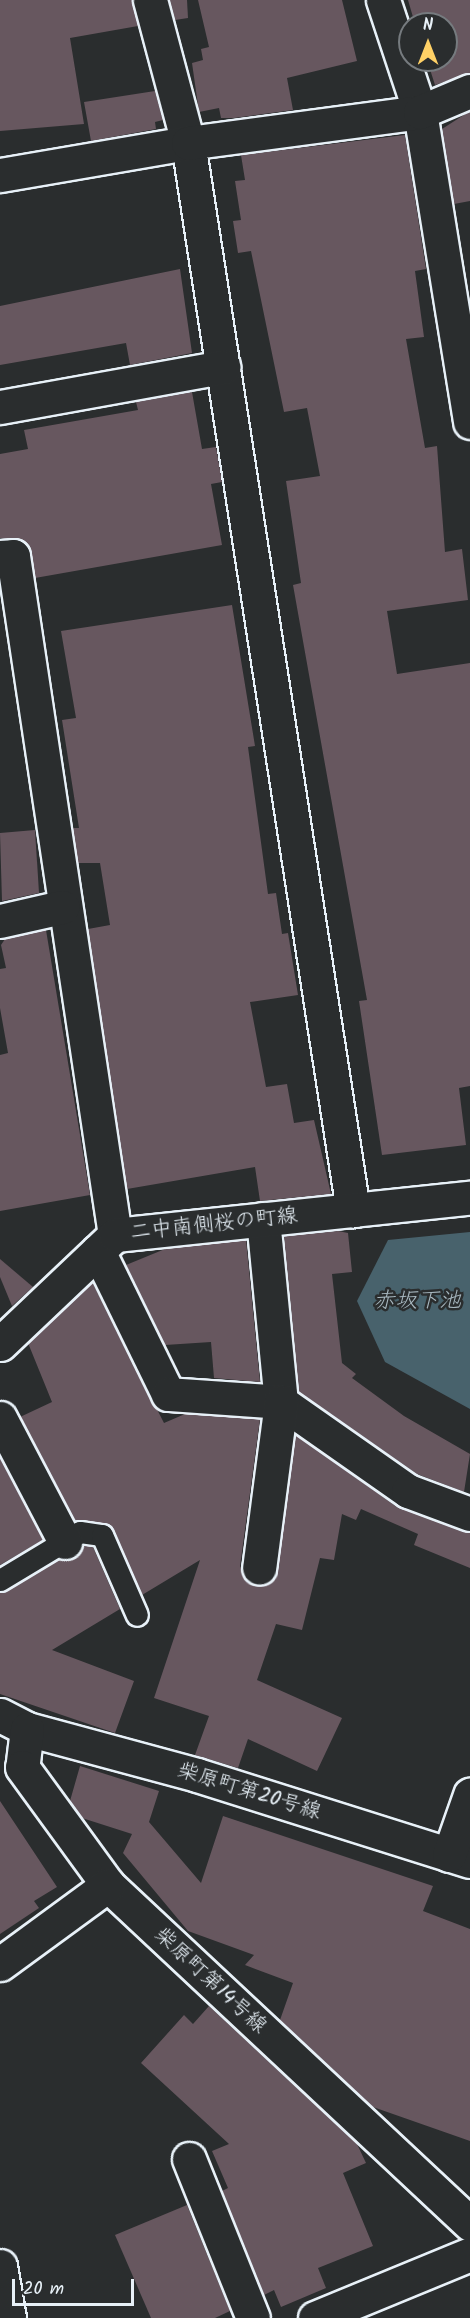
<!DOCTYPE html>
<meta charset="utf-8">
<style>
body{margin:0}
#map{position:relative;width:470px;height:2318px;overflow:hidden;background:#2a2d2e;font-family:Kalam,"Klee One",sans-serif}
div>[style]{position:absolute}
.water>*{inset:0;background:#48626c}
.building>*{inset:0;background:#67575f}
.roads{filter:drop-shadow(2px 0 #e8f1f8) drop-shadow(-2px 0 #e8f1f8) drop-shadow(0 2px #e8f1f8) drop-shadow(0 -2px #e8f1f8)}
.service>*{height:21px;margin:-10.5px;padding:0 10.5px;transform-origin:10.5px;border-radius:10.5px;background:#2a2d2e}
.minor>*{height:33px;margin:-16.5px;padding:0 16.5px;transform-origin:16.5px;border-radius:16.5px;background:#2a2d2e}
span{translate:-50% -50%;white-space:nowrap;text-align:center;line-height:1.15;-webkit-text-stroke:5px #2a2d2e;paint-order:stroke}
.street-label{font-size:21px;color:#e8f1f8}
.water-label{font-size:22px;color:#a8b8c0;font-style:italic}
.north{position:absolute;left:398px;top:12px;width:60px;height:60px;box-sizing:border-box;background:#2a2d2e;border:2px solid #767b7f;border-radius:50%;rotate:0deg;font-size:16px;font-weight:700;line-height:24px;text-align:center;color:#e8f1f8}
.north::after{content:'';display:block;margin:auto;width:21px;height:27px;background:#ffd166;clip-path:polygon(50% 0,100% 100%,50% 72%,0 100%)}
.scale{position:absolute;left:12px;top:2279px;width:122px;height:27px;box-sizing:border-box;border:3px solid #e8f1f8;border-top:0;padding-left:8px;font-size:18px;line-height:21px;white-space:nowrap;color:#e8f1f8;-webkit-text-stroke:4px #2a2d2e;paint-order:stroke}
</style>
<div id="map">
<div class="water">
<i style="clip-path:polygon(470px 1232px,470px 1409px,385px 1362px,357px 1301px,388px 1240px)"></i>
</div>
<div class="building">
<i style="clip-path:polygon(0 0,132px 0,138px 26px,70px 38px,84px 124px,0 131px)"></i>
<i style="clip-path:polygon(169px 0,187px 0,188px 18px,175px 20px)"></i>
<i style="clip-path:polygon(198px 0,342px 0,357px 61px,287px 78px,293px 110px,234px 118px,221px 118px,219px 108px,199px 112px,192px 63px,203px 60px,201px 49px,209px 47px)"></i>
<i style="clip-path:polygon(408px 0,470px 0,470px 73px,435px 85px,427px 60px,446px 60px,446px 24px,415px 24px)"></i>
<i style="clip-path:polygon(155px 91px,163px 120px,155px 122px,156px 129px,91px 141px,84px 102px)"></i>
<i style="clip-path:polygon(470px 111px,470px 201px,454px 204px,442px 129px)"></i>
<i style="clip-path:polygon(405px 135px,426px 269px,415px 271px,424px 337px,406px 339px,425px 448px,437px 446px,445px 552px,462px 549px,468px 600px,387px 611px,397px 674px,470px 663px,470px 1086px,459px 1088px,466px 1145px,382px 1155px,359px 1001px,367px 1000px,293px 585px,301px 583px,286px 481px,320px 476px,307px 408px,284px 412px,251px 251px,238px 253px,233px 221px,241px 220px,235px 181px,245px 180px,241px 155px)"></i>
<i style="clip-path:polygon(180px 269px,192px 353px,130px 365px,126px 343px,0 365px,0 306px)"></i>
<i style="clip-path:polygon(192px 392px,202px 449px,216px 447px,222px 482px,211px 484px,222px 545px,35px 578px,28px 544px,0 538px,0 454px,28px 449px,24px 430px,138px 410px,136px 402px)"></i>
<i style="clip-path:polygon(232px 605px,255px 746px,248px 747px,268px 894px,276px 893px,282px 934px,288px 933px,298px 995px,250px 1002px,266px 1087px,287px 1084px,294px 1123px,314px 1120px,331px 1194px,260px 1201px,255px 1167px,127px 1189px,88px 929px,110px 925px,100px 863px,78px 863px,73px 828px,79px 828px,62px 720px,76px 718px,61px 631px)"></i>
<i style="clip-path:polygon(35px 830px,39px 893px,2px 901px,0 833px)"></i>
<i style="clip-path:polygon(46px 930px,90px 1195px,0 1211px,0 1055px,8px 1053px,0 1008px,0 969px,6px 968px,1px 945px,5px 939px)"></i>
<i style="clip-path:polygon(338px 1231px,348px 1233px,352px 1272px,332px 1274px,342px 1363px,356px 1374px,352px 1378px,404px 1416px,470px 1454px,464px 1492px,417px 1474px,299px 1392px,284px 1236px)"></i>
<i style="clip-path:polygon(246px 1240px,260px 1382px,214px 1378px,211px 1342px,165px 1345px,126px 1265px,165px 1249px)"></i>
<i style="clip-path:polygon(0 1259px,33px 1287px,12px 1306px,0 1277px)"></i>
<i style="clip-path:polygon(92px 1282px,164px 1423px,185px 1414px,260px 1419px,240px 1566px,248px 1583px,266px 1585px,277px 1571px,296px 1435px,397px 1507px,470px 1533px,470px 1568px,414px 1545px,418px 1534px,361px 1509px,356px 1520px,342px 1514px,334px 1560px,320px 1558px,302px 1630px,276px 1624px,257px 1680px,342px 1718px,317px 1771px,248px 1739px,238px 1768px,195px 1755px,209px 1716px,154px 1698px,200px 1560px,142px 1595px,110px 1525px,75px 1521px,20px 1417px,52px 1402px,28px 1343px)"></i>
<i style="clip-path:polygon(0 1458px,43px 1540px,0 1565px)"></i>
<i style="clip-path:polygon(83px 1545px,93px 1547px,120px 1609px,52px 1650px,134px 1681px,115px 1733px,0 1694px,0 1593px,59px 1559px,74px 1558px)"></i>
<i style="clip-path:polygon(80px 1766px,159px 1791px,149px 1822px,201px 1883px,223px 1816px,433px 1886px,423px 1911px,470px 1929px,470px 2141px,373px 2107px,280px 2020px,293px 1983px,245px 1965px,254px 1955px,188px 1931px,123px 1853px,132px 1834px,82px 1818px,70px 1801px)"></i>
<i style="clip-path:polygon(0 1801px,57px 1887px,34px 1901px,39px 1908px,0 1934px)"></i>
<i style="clip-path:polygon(209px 2006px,357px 2144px,366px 2163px,343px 2173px,373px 2246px,318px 2268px,326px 2288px,281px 2307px,274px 2290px,264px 2295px,222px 2191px,228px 2188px,212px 2151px,229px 2144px,141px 2063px,184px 2015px,193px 2024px)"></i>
<i style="clip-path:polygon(187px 2205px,230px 2311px,215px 2318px,151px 2318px,115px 2235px)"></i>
</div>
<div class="roads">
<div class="service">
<i style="left:0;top:1580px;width:93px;rotate:-31deg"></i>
<i style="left:80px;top:1532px;width:22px;rotate:8deg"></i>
<i style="left:102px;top:1535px;width:87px;rotate:66.4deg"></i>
</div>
<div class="minor">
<i style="left:150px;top:0;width:148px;rotate:75.1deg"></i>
<i style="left:188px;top:143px;width:1080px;rotate:81.21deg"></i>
<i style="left:383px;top:0;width:118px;rotate:71.7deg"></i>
<i style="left:420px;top:112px;width:314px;rotate:80.8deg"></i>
<i style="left:0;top:175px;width:191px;rotate:-9.7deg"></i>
<i style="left:188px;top:143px;width:234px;rotate:-7.6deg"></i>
<i style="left:420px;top:112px;width:54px;rotate:-22.8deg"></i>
<i style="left:0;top:407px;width:227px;rotate:-10.2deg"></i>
<i style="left:0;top:557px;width:13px;rotate:-4deg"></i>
<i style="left:13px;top:556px;width:687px;rotate:81.46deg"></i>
<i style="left:0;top:921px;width:64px;rotate:-12.7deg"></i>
<i style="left:263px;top:1219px;width:184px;rotate:84.4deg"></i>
<i style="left:281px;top:1402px;width:155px;rotate:35deg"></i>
<i style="left:408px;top:1491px;width:66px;rotate:20.4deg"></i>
<i style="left:98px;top:1251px;width:159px;rotate:63.9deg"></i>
<i style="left:168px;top:1394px;width:113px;rotate:4deg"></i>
<i style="left:281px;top:1402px;width:167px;rotate:97.5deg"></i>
<i style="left:0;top:1344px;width:158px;rotate:-43.5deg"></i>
<i style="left:115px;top:1235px;width:357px;rotate:-6deg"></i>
<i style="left:0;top:1418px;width:140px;rotate:62.3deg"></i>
<i style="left:0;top:1715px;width:30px;rotate:27deg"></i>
<i style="left:27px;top:1729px;width:176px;rotate:15.1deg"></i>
<i style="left:197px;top:1775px;width:286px;rotate:17.5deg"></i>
<i style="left:27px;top:1729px;width:38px;rotate:97deg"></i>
<i style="left:22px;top:1767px;width:146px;rotate:53.9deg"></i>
<i style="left:108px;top:1885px;width:496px;rotate:43.1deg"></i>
<i style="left:449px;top:1855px;width:64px;rotate:-70.7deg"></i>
<i style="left:0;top:1964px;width:134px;rotate:-36.2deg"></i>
<i style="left:189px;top:2159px;width:171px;rotate:68.1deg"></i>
<i style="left:0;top:2266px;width:53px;rotate:80.2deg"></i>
<i style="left:315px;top:2318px;width:168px;rotate:-22.4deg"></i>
</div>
</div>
<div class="street-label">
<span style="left:214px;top:1225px;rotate:-6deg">二中南側桜の町線</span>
<span style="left:249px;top:1792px;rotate:17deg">柴原町第20号線</span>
<span style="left:210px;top:1981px;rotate:43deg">柴原町第14号線</span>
</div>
<div class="water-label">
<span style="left:417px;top:1302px">赤坂下池</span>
</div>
<div class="north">N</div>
<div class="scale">20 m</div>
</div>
